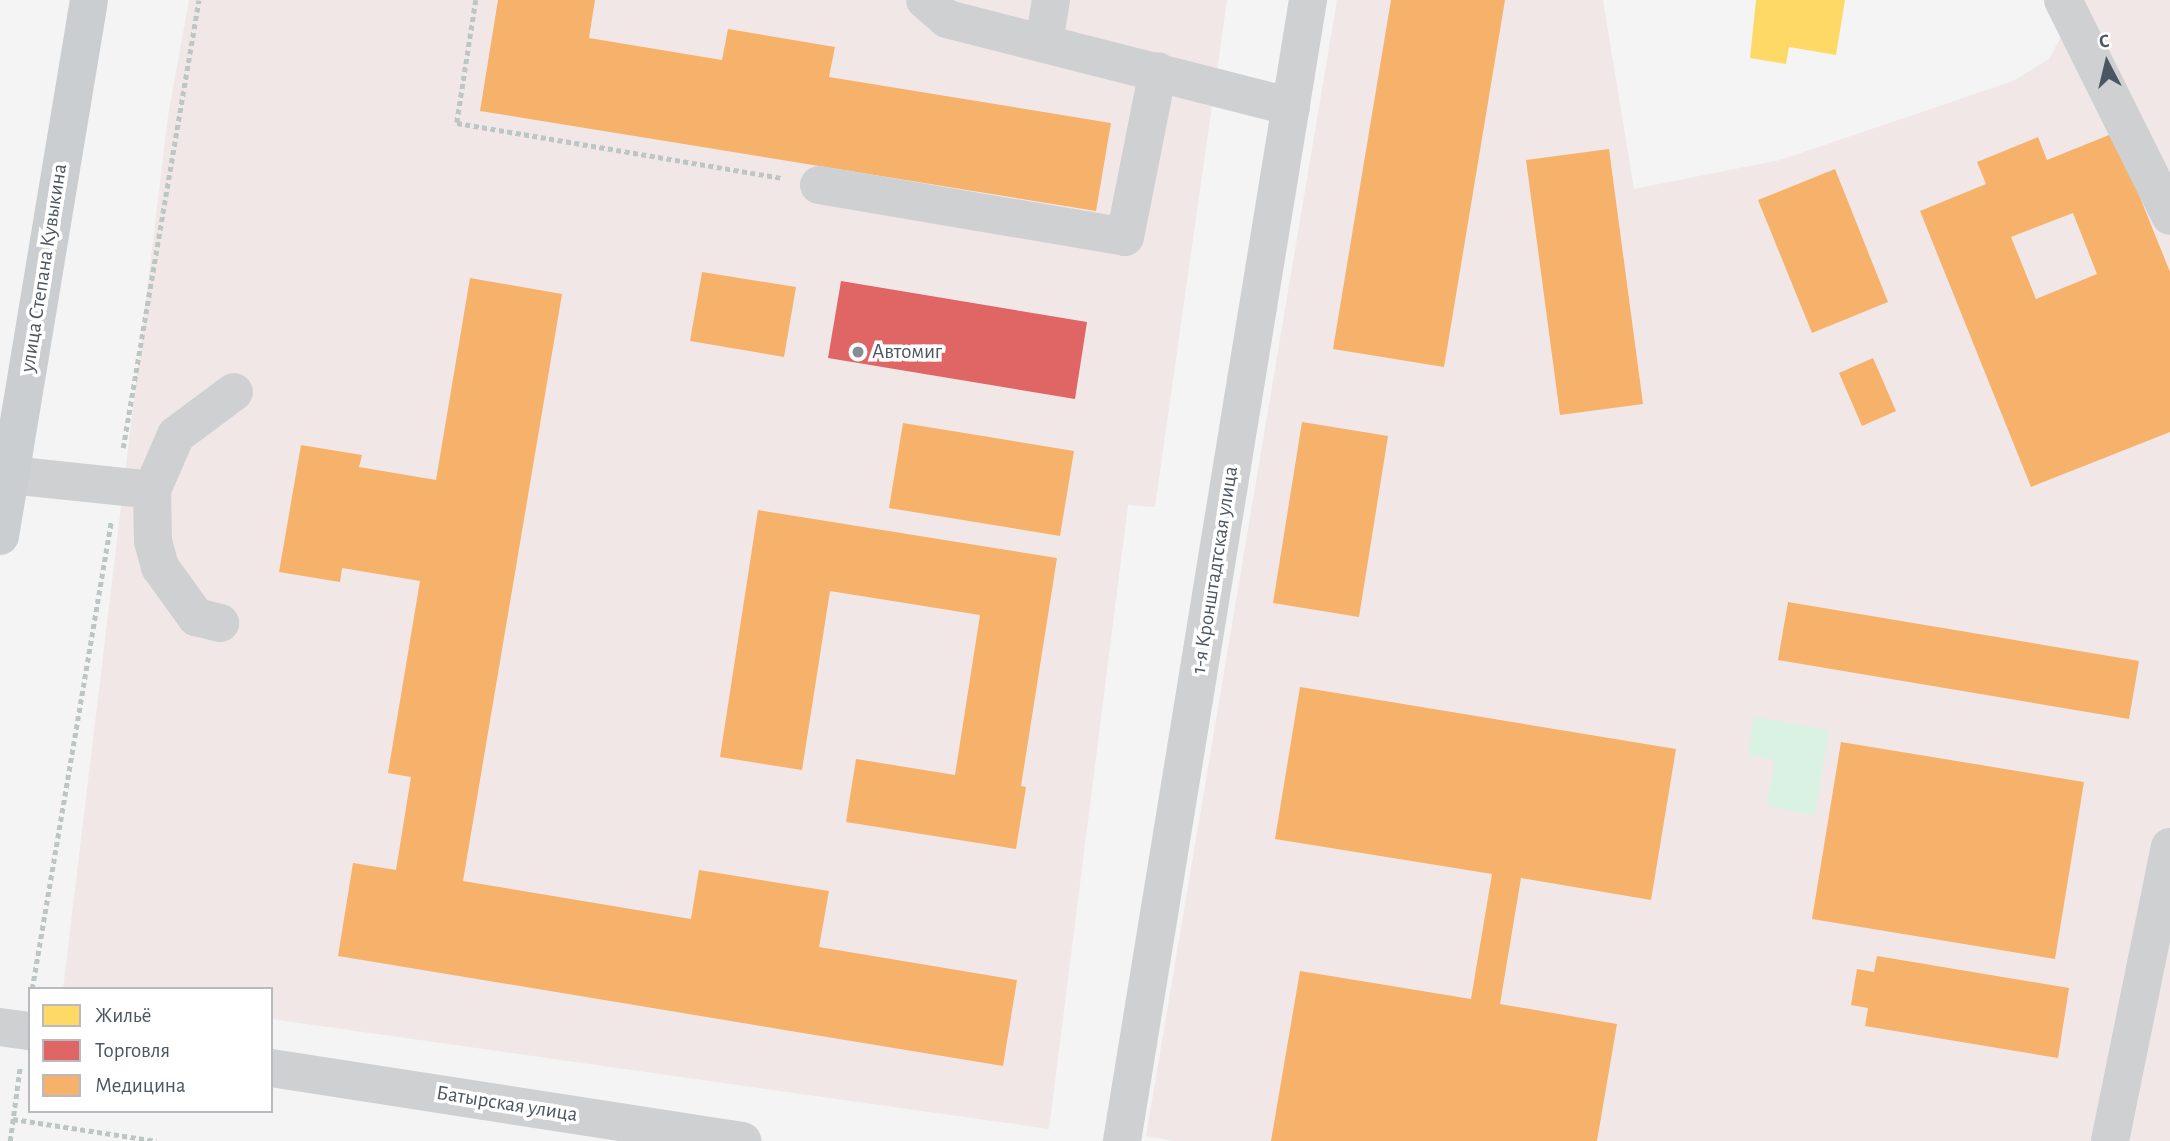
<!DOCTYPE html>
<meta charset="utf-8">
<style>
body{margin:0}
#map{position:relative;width:2170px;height:1141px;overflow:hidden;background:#f4f4f4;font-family:"Alegreya Sans",sans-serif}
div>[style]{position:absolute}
.medical>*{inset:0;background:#f1e7e6}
.green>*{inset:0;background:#d9f2e3}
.homes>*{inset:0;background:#ffd966}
.shops>*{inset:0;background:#e06666}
.health>*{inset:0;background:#f6b26b}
.path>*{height:4.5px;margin-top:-2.25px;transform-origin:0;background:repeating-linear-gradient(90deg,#bcc7c4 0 5px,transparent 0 8.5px)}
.minor>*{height:38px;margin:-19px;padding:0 19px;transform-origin:19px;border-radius:19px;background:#ced0d2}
.major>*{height:38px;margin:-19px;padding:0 19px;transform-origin:19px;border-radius:19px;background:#caced1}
.dots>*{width:19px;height:19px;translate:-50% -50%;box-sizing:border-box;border:4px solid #fff;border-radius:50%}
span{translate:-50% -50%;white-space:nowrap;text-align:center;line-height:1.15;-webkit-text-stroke:7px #fff;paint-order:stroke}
.street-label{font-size:21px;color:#4a5661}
.poi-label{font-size:21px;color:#4a5661}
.left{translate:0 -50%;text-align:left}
.legend{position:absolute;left:28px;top:987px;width:245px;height:126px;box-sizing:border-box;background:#fff;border:2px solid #b7bbc0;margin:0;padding:9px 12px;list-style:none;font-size:21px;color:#4a5661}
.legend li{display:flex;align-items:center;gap:14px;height:35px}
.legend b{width:35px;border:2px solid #b7bbc0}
.north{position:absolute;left:2072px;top:28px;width:70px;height:70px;-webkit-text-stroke:5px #fff;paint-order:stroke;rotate:353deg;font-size:19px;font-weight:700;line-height:28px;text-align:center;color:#4a5661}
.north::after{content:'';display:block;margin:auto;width:24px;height:32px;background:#4a5661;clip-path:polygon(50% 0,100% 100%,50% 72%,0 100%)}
</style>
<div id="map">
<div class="medical">
<i style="clip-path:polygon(189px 0,1227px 0,1155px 507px,1128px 505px,1049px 1129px,271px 1019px,271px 989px,63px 989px,168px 116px)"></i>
<i style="clip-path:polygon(1337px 0,1603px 0,1634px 189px,1780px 160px,2013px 81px,2049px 59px,2078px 5px,2075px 0,2170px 0,2170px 1141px,1174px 1141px,1146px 1136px)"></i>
</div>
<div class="green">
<i style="clip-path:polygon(1754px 717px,1829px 730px,1815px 815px,1767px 806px,1774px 760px,1748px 755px)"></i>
</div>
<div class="homes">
<i style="clip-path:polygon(1756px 0,1845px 0,1836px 55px,1789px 47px,1786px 64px,1750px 58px)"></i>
</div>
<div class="shops">
<i style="clip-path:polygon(841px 281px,1087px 322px,1075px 399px,828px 358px)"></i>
</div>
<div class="health">
<i style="clip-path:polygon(498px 0,595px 0,589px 38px,722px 60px,728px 29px,835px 47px,829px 77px,1111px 123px,1096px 211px,480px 111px)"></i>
<i style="clip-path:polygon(1391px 0,1505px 0,1444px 367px,1333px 349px)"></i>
<i style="clip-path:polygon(evenodd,2114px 133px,2170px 272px,2170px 432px,2031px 487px,1920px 211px,1986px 184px,1977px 162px,2038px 137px,2047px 160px,2114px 133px,2073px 213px,2097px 274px,2036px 299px,2011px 237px,2073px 213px)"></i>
<i style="clip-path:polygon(1609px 149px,1643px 404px,1560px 415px,1526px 160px)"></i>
<i style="clip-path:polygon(1835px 169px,1888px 302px,1812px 333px,1758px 200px)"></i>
<i style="clip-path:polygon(702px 272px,796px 287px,784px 357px,690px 341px)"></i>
<i style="clip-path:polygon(470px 278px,562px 294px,463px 881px,691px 919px,699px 870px,829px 891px,819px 947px,1017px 980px,1003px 1066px,338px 956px,353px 863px,396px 870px,411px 777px,388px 773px,420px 581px,342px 568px,340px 582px,279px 572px,301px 445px,362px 455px,359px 467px,436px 480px)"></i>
<i style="clip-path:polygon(1873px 358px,1896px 411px,1862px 426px,1839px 373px)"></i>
<i style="clip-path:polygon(1302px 422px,1388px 436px,1359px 617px,1273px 603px)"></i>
<i style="clip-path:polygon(903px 423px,1074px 451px,1060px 536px,889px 508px)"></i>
<i style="clip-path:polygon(758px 510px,1057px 558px,1021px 786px,1026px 787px,1016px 849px,846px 822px,856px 759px,955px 775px,980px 615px,830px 591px,802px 770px,720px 757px)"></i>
<i style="clip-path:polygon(1788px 602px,2139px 661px,2129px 719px,1778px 660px)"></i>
<i style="clip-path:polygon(1300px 687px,1676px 749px,1651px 900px,1521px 878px,1500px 1004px,1617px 1024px,1597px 1141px,1271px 1141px,1300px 971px,1471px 999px,1492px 874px,1275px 839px)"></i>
<i style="clip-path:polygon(1841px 742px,2084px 782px,2055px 959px,1812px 919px)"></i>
<i style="clip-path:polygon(1877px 956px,2069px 988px,2058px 1058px,1865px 1026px,1868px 1008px,1851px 1005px,1857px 969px,1874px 972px)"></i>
</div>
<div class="path">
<i style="left:476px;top:0;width:124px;rotate:98.8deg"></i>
<i style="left:457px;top:123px;width:329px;rotate:9.6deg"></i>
<i style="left:123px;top:448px;width:454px;rotate:-80.4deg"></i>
<i style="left:32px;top:989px;width:474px;rotate:-80.4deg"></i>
<i style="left:13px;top:1119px;width:145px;rotate:8.7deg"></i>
<i style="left:10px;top:1141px;width:75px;rotate:-82.3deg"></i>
</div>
<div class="minor">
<i style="left:925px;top:0;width:29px;rotate:41deg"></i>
<i style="left:947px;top:19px;width:355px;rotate:14.3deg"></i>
<i style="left:2063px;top:0;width:241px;rotate:63.6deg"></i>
<i style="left:1044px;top:43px;width:44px;rotate:-80.8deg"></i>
<i style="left:819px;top:185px;width:310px;rotate:9.6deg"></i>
<i style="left:1125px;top:237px;width:169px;rotate:-78.8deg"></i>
<i style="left:10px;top:475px;width:143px;rotate:6deg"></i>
<i style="left:152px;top:490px;width:51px;rotate:88.9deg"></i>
<i style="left:153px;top:541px;width:27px;rotate:75deg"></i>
<i style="left:160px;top:567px;width:62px;rotate:54.2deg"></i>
<i style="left:196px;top:617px;width:25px;rotate:14deg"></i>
<i style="left:152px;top:490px;width:60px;rotate:-66.4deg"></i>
<i style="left:176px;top:435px;width:72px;rotate:-36.6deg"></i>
<i style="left:0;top:1027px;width:30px;rotate:8deg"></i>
<i style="left:271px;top:1068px;width:477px;rotate:8.8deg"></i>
<i style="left:1122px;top:1141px;width:1156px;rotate:-80.74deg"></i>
<i style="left:2110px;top:1141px;width:300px;rotate:-78.5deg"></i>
</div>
<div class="major">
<i style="left:0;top:536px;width:543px;rotate:-80.57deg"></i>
</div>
<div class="dots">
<i style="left:858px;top:352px;background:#868d94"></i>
</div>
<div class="street-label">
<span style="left:44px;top:268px;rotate:-81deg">улица Степана Кувыкина</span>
<span style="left:1215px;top:570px;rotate:-81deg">1-я Кронштадтская улица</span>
<span style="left:507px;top:1104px;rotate:9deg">Батырская улица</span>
</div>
<div class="poi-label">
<span class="left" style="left:872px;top:352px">Автомиг</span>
</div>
<ul class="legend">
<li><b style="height:19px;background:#ffd966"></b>Жильё</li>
<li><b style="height:19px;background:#e06666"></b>Торговля</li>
<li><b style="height:19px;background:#f6b26b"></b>Медицина</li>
</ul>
<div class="north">С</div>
</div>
